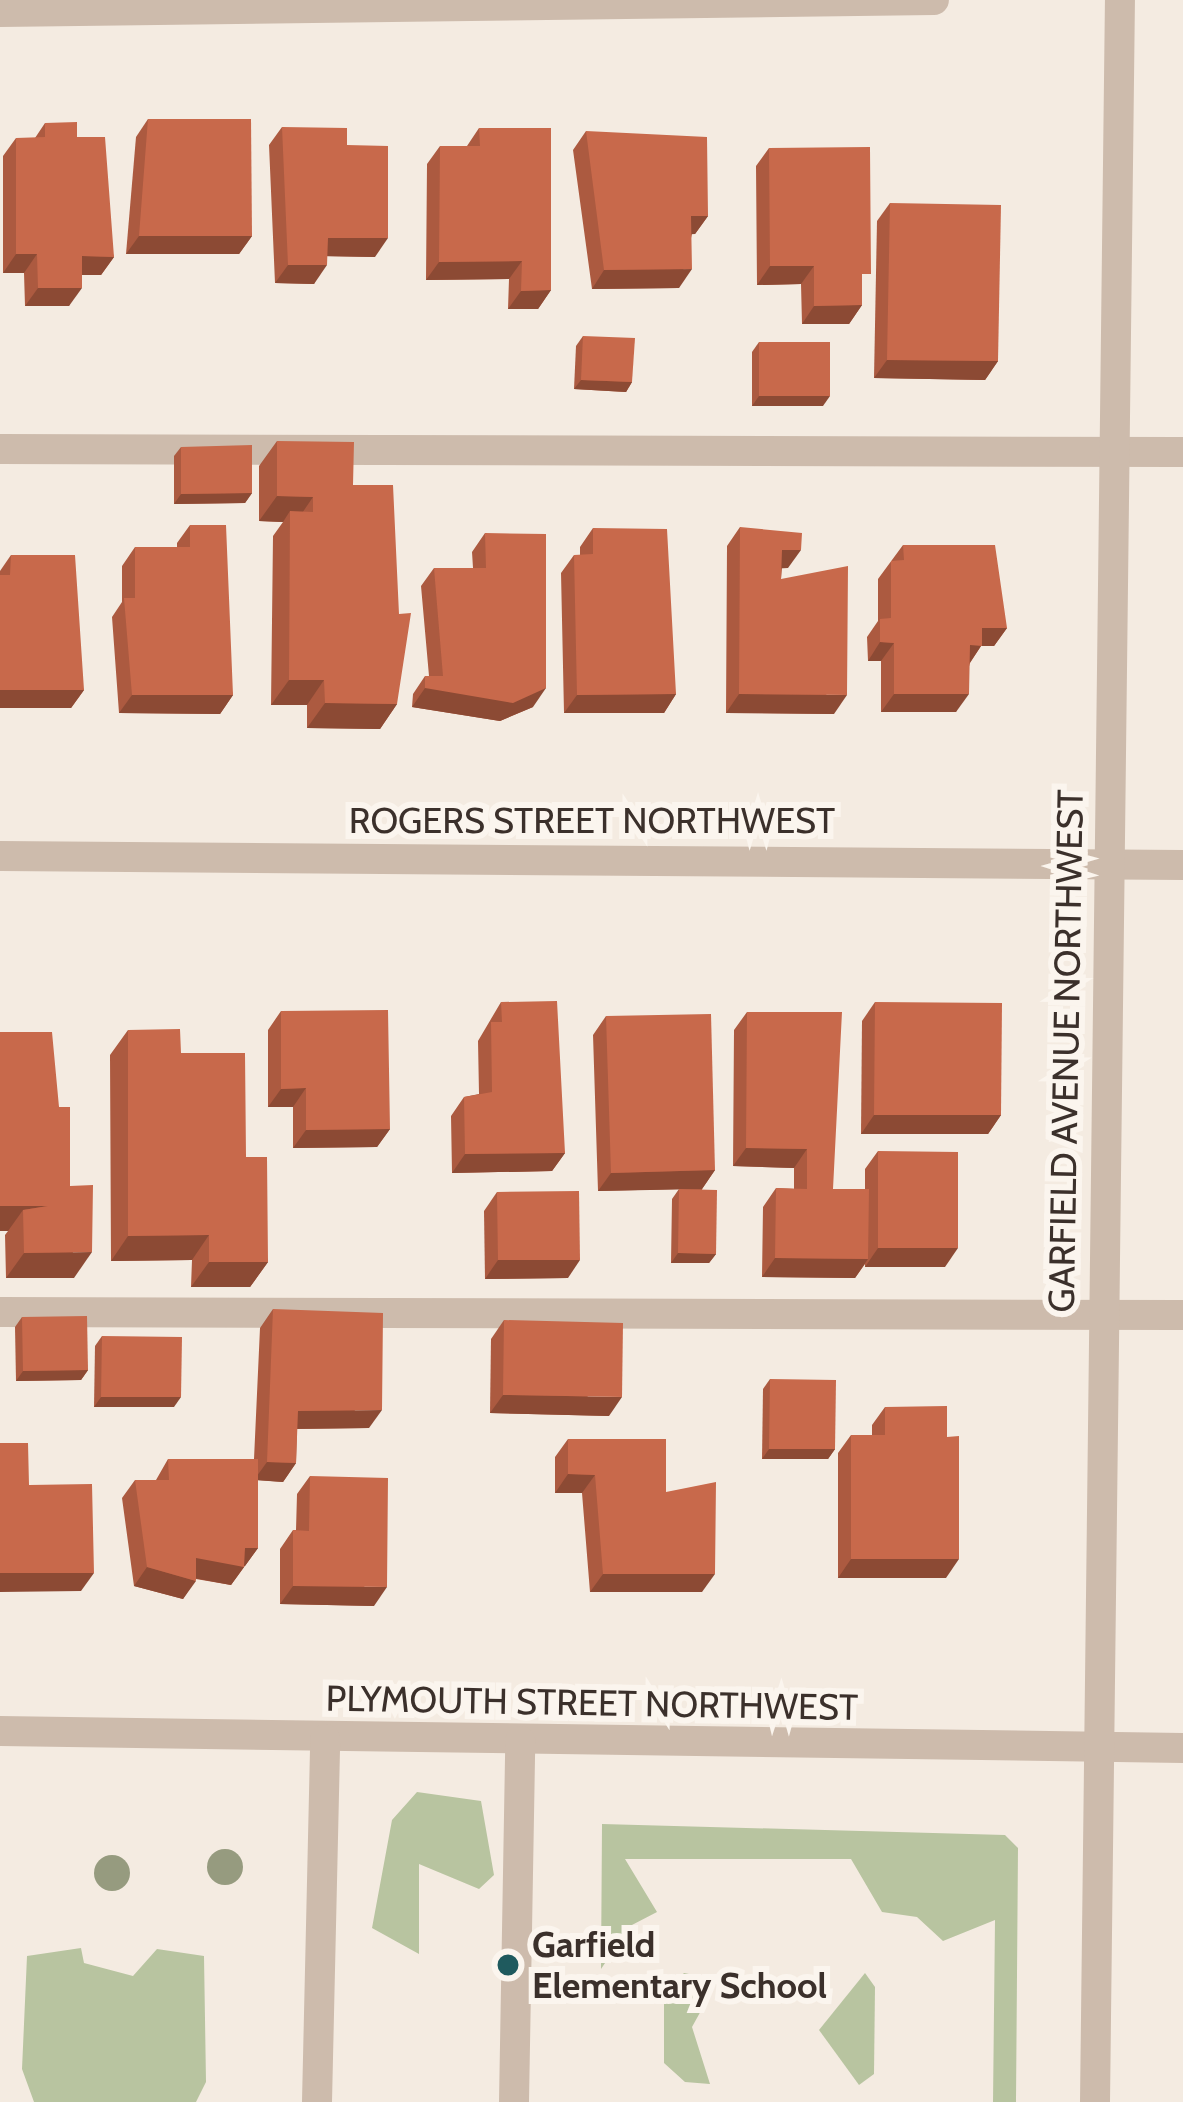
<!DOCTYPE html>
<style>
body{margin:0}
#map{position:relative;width:1183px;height:2102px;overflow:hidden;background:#f4ebe1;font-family:Cabin,sans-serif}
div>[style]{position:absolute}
.green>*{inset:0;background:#b8c4a0}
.minor>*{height:30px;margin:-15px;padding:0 15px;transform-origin:15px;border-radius:15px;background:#cdbbac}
.trees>*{width:36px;height:36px;margin:-18px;border-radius:50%;background:#969b7f}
.wall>*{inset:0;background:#ac5a40}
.shaded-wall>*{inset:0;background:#8c4a34}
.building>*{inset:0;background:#c8694b}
.dots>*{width:33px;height:33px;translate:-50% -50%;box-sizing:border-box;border:6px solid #fbf5ee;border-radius:50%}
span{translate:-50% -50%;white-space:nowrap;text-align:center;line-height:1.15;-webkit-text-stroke:12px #fbf5ee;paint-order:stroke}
.street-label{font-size:36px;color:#3b302b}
.poi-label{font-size:36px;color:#3b302b;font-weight:700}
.left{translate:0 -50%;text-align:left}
</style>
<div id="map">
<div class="green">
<i style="clip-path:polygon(417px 1792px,481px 1801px,494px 1875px,479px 1889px,419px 1864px,419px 1954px,372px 1928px,392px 1820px)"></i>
<i style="clip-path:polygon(602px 1824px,1005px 1835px,1018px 1848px,1016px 2102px,993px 2102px,995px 1920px,943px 1941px,917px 1917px,882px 1912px,851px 1859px,625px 1859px,657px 1912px,630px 1926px,601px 1969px)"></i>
<i style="clip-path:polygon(81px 1948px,84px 1963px,133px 1976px,157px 1949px,204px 1956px,206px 2082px,196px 2102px,34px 2102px,22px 2069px,27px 1956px)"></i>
<i style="clip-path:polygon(684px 1973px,718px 1980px,692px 2027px,710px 2084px,685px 2082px,664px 2063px,664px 1993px)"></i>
<i style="clip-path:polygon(865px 1973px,875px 1987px,874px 2074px,859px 2085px,819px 2030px)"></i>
</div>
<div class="minor">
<i style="left:0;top:12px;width:934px;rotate:-0.74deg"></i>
<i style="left:0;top:449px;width:1183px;rotate:0.15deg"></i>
<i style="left:0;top:856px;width:1183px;rotate:0.44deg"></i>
<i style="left:0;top:1312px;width:1183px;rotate:0.15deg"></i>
<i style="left:0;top:1731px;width:1183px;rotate:0.82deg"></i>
<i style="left:317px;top:2102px;width:363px;rotate:-88.7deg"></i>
<i style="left:514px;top:2102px;width:361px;rotate:-89deg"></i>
<i style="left:1095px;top:2102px;width:2102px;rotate:-89.32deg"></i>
</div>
<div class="trees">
<i style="left:225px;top:1867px"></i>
<i style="left:112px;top:1873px"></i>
</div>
<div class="wall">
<i style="clip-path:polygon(148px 119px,252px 236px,239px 254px,126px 254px,136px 137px)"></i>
<i style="clip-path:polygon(45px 123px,77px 137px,114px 257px,101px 275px,82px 275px,69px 306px,25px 306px,24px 273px,3px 273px,3px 156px,16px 138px,35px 138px)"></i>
<i style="clip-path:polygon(282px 127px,347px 145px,375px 257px,327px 256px,314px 284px,275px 283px,269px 145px)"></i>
<i style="clip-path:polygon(479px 128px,551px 290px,538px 309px,508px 309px,509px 279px,426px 280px,427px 164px,440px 146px,467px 146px)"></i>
<i style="clip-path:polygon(586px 131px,708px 216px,695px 234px,692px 234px,679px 288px,592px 289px,573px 150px)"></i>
<i style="clip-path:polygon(769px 148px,862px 286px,862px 305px,849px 324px,802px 324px,801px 284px,757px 285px,756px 166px)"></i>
<i style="clip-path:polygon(890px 203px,998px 361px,985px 380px,874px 378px,877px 221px)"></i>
<i style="clip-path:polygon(583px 336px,632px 382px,626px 392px,574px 389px,576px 346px)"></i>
<i style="clip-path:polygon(759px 342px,823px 406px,752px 406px,752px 352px)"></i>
<i style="clip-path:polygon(277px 441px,353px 485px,397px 704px,380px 729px,307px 728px,307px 705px,271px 705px,273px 536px,283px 522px,259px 521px,259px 466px)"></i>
<i style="clip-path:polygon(181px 447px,252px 493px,245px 503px,174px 504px,174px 456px)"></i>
<i style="clip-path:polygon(190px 525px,233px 695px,220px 714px,119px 713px,112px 617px,122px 602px,122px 566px,135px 547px,177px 547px,177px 543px)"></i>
<i style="clip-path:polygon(740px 527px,788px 568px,782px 568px,781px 579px,834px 714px,726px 713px,727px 546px)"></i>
<i style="clip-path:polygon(593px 528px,676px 694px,664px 713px,564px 713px,561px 573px,574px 555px,580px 555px,580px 547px)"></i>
<i style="clip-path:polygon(485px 533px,533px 707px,500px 721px,412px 707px,413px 694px,425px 676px,429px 676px,421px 586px,434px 568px,473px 568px,472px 552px)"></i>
<i style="clip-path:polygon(903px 545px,1007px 628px,994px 646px,981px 646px,970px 663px,956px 712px,881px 712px,881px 661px,868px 661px,867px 637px,878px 621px,878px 579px)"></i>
<i style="clip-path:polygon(11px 555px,84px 690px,71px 708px,0 708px,0 571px)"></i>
<i style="clip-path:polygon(501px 1002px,565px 1153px,552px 1171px,452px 1173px,451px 1116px,464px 1097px,479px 1094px,478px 1041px)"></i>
<i style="clip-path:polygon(875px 1002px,1001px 1115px,988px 1134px,861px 1134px,862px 1021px)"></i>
<i style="clip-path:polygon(281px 1011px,390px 1129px,377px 1147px,293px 1148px,293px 1107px,268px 1107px,268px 1030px)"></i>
<i style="clip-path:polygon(747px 1012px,833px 1189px,865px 1189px,865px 1169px,878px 1151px,945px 1267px,865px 1267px,865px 1264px,855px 1278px,762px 1277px,763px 1207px,776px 1188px,794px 1189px,794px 1168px,733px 1166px,734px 1030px)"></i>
<i style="clip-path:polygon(606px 1016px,715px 1170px,702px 1189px,716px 1254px,709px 1263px,671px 1263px,672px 1199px,679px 1189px,598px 1191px,593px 1035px)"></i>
<i style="clip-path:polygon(128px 1030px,181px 1053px,246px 1157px,268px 1262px,250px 1287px,191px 1287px,192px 1260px,111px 1261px,110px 1055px)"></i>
<i style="clip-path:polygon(0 1032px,59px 1107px,70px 1186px,74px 1278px,6px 1278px,5px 1235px,8px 1231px,0 1231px)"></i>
<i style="clip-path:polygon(497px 1192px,568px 1278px,485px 1279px,484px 1211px)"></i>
<i style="clip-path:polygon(273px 1309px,369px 1428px,297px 1429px,296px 1463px,283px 1482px,258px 1480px,258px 1548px,231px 1585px,196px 1579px,183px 1599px,134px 1586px,122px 1498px,135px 1480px,156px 1480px,168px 1459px,254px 1459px,260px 1328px)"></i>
<i style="clip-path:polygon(22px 1317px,88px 1370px,81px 1380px,16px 1381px,15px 1327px)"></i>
<i style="clip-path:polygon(504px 1320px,609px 1416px,490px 1413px,491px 1339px)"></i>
<i style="clip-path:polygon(102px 1336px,174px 1407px,94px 1407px,95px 1346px)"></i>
<i style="clip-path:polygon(770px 1379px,835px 1449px,828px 1459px,762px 1459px,763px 1389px)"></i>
<i style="clip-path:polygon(885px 1407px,947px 1437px,946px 1578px,838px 1578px,838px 1453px,851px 1435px,872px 1435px,872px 1425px)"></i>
<i style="clip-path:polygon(568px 1439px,666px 1492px,702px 1592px,590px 1592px,582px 1493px,555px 1493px,555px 1457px)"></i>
<i style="clip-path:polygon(310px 1476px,374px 1606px,280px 1604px,280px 1549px,293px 1530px,296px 1530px,297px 1494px)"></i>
</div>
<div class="shaded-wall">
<i style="clip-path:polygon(691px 216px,708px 216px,695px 234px,679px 235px)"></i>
<i style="clip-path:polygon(139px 236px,252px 236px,239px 254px,126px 254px)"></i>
<i style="clip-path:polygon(328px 238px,388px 238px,375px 257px,315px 256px)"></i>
<i style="clip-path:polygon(16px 254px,37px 254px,24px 273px,3px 273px)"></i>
<i style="clip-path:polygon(82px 256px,114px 257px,101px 275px,69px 275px)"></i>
<i style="clip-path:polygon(522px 261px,509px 279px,426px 280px,439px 262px)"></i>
<i style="clip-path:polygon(288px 265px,327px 265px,314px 284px,275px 283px)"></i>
<i style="clip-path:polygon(770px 266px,814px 266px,801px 284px,757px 285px)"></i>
<i style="clip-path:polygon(692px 269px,679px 288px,592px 289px,604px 270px)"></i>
<i style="clip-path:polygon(38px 288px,82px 288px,69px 306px,25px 306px)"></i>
<i style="clip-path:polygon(551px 290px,538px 309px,508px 309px,521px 291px)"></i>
<i style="clip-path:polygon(862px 305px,849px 324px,802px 324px,814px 306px)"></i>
<i style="clip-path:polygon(887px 360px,998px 361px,985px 380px,874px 378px)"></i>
<i style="clip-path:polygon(581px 380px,632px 382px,626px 392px,574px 389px)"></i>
<i style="clip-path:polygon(759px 396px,830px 396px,823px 406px,752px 406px)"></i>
<i style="clip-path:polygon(252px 493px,245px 503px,174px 504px,181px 494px)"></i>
<i style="clip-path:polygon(277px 496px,313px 497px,296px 522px,290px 511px,283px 522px,259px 521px)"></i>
<i style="clip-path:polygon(782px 550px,801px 550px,788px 568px,769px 569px)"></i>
<i style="clip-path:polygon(982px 628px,1007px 628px,994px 646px,981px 646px,969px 664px,957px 664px)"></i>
<i style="clip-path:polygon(880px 642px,894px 643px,881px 661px,868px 661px)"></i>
<i style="clip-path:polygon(289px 680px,324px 680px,307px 705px,271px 705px)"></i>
<i style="clip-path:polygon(425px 688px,546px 688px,533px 707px,500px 721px,412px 707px)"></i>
<i style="clip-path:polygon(0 690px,84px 690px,71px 708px,0 708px)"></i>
<i style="clip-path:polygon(676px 694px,664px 713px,564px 713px,577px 695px)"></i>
<i style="clip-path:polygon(739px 694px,847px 695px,834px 714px,726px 713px)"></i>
<i style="clip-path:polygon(894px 694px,969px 694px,956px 712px,881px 712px)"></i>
<i style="clip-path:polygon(132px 695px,233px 695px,220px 714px,119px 713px)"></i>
<i style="clip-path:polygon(325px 703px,397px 704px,380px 729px,307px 728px)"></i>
<i style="clip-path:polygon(306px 1088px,293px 1107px,268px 1107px,281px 1089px)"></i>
<i style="clip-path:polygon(874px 1115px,1001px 1115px,988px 1134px,861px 1134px)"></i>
<i style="clip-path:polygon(390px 1129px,377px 1147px,293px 1148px,306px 1130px)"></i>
<i style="clip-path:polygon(746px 1148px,807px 1149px,794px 1168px,733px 1166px)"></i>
<i style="clip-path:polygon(565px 1153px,552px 1171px,452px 1173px,465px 1154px)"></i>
<i style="clip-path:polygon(715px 1170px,702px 1189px,598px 1191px,611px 1173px)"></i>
<i style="clip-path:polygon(0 1206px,48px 1206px,23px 1210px,8px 1231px,0 1231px)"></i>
<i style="clip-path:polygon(209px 1235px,192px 1260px,111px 1261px,128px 1236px)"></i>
<i style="clip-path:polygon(878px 1248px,958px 1248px,945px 1267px,865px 1267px)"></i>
<i style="clip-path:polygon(92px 1252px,74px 1278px,6px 1278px,24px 1253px)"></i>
<i style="clip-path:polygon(678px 1253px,716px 1254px,709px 1263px,671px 1263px)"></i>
<i style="clip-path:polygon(775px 1258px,868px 1259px,855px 1278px,762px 1277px)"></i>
<i style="clip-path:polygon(498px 1260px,580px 1260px,568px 1278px,485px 1279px)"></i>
<i style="clip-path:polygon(209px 1262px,268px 1262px,250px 1287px,191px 1287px)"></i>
<i style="clip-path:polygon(88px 1370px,81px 1380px,16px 1381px,23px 1371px)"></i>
<i style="clip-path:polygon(503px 1395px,622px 1397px,609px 1416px,490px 1413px)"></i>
<i style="clip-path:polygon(101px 1397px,181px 1397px,174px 1407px,94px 1407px)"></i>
<i style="clip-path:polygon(382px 1410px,369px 1428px,285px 1429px,298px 1411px)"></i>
<i style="clip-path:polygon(769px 1449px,835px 1449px,828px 1459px,762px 1459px)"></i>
<i style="clip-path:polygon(267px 1462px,296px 1463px,283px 1482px,254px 1480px)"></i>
<i style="clip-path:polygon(568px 1474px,595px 1475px,582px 1493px,555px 1493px)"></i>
<i style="clip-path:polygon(245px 1548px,258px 1548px,245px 1566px,240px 1566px,244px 1567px,231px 1585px,183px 1576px,196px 1558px)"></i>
<i style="clip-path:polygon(851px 1559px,959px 1559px,946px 1578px,838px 1578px)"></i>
<i style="clip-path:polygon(147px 1567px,196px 1581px,183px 1599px,134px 1586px)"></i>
<i style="clip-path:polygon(0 1573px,94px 1573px,81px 1591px,0 1592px)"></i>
<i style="clip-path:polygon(603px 1574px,715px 1574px,702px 1592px,590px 1592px)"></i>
<i style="clip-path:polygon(293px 1586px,387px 1587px,374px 1606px,280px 1604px)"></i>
</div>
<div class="building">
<i style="clip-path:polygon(148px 119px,251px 119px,252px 236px,139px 236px)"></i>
<i style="clip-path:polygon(77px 122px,77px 137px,105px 137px,114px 257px,82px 256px,82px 288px,38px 288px,37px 254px,16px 254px,16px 138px,45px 137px,45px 123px)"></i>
<i style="clip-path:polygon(282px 127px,347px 128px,347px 145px,388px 146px,388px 238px,328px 238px,327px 265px,288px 265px)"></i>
<i style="clip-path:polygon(479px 128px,551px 128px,551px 290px,521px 291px,522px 261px,439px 262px,440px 146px,480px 146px)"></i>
<i style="clip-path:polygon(586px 131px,707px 137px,708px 216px,691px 216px,692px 269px,604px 270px)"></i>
<i style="clip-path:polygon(870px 147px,871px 274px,862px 274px,862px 305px,814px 306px,814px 266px,770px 266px,769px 148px)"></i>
<i style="clip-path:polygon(890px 203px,1001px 205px,998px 361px,887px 360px)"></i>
<i style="clip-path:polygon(583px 336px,635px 338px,632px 382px,581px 380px)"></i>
<i style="clip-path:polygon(759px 342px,830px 342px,830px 396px,759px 396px)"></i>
<i style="clip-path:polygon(277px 441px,354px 442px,353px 485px,393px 485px,399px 614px,411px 613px,397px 704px,325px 703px,324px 680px,289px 680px,290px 511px,313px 512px,313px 497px,277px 496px)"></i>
<i style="clip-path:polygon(252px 445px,252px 493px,181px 494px,181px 447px)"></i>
<i style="clip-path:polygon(190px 525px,226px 525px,233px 695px,132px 695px,124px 598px,135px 598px,135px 547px,190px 547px)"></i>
<i style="clip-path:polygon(740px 527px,802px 533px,801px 550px,782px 550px,781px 579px,848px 566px,847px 695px,739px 694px)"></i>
<i style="clip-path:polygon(593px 528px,667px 529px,676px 694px,577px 695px,574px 555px,593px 554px)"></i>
<i style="clip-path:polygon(485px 533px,546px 534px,546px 688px,513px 703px,425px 688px,425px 676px,443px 676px,434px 568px,486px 568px)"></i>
<i style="clip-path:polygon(903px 545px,995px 545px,1007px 628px,982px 628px,982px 646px,970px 645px,969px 694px,894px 694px,894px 643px,880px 642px,880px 619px,891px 618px,891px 561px,904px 560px)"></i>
<i style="clip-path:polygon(11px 555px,75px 555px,84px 690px,0 690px,0 575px,10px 575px)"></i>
<i style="clip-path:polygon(557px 1001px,565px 1153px,465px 1154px,464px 1097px,492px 1092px,491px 1022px,502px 1022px,501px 1002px)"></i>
<i style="clip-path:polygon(875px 1002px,1002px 1003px,1001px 1115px,874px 1115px)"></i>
<i style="clip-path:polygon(388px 1010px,390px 1129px,306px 1130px,306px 1088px,281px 1089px,281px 1011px)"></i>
<i style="clip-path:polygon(747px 1012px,842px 1012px,833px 1189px,869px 1189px,868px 1259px,775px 1258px,776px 1188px,807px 1189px,807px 1149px,746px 1148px)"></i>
<i style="clip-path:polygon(711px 1014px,715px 1170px,611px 1173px,606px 1016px)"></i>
<i style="clip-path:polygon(180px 1029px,181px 1053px,245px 1053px,246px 1157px,267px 1157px,268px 1262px,209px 1262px,209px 1235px,128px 1236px,128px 1030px)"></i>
<i style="clip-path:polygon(0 1032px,52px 1032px,59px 1107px,70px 1107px,70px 1186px,93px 1185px,92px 1252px,24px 1253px,23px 1210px,48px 1206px,0 1206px)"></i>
<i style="clip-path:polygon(878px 1151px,958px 1152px,958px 1248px,878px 1248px)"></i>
<i style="clip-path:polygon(679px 1189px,717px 1190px,716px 1254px,678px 1253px)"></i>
<i style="clip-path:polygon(579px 1191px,580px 1260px,498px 1260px,497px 1192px)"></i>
<i style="clip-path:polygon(273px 1309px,383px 1313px,382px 1410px,298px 1411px,296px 1463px,267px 1462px)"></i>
<i style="clip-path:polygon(87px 1316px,88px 1370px,23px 1371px,22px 1317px)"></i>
<i style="clip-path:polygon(504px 1320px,623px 1323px,622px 1397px,503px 1395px)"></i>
<i style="clip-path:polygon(102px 1336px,182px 1337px,181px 1397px,101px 1397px)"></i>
<i style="clip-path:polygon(770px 1379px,836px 1380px,835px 1449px,769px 1449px)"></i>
<i style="clip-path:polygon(947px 1406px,947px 1437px,959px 1436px,959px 1559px,851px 1559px,851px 1435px,885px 1435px,885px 1407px)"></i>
<i style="clip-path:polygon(568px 1439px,666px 1439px,666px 1492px,716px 1482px,715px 1574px,603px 1574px,595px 1475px,568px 1474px)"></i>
<i style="clip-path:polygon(0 1443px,28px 1443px,29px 1485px,92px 1484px,94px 1573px,0 1573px)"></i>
<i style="clip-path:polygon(168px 1459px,258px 1459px,258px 1548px,245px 1548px,244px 1567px,196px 1558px,196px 1581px,147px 1567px,135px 1480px,169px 1480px)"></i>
<i style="clip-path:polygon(310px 1476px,388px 1478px,387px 1587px,293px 1586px,293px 1530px,309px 1531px)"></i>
</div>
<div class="dots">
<i style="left:508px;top:1965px;background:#1f5a5e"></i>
</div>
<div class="street-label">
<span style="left:592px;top:821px">ROGERS STREET NORTHWEST</span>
<span style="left:1066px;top:1051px;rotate:-89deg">GARFIELD AVENUE NORTHWEST</span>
<span style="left:592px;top:1703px;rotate:1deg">PLYMOUTH STREET NORTHWEST</span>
</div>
<div class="poi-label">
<span class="left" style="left:532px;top:1965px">Garfield<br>Elementary School</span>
</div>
</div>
